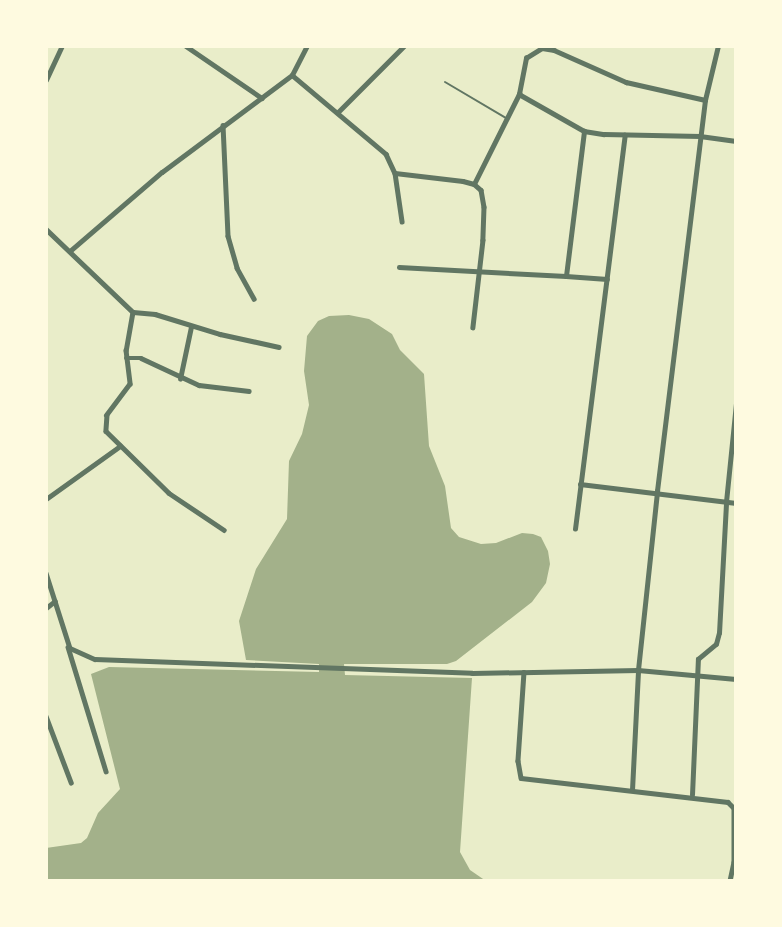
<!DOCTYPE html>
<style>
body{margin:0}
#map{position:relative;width:782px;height:927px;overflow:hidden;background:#e9edc9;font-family:"Archivo Narrow",sans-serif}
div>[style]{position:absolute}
.water>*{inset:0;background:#a3b18a}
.service>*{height:2px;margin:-1px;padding:0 1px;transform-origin:1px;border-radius:1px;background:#617663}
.minor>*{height:4.5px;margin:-2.25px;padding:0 2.25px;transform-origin:2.25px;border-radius:2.25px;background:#617663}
span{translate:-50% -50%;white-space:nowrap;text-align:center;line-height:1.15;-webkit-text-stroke:4px #fefae0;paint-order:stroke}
.frame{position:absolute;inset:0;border:48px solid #fefae0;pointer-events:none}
</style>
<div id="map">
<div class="water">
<i style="clip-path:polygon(349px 315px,369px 319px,392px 334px,400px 350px,424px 374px,429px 446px,445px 486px,451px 528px,459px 537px,481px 544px,496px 543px,522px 533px,533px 534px,541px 537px,548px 551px,550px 564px,546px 583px,532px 602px,456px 661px,447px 664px,344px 664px,345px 675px,472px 678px,460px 852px,470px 870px,486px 881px,46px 881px,46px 848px,81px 843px,87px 838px,98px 813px,120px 789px,91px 674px,109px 667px,319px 672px,319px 664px,246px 660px,239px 621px,256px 569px,287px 519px,289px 461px,302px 434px,309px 405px,304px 371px,307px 336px,318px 321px,329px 316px)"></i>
</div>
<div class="service">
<i style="left:445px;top:82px;width:71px;rotate:30.5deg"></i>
</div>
<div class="minor">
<i style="left:186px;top:46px;width:92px;rotate:34.4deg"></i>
<i style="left:292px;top:75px;width:123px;rotate:40deg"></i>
<i style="left:386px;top:154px;width:21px;rotate:65deg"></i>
<i style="left:395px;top:173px;width:49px;rotate:81.7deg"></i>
<i style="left:46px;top:80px;width:38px;rotate:-65deg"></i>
<i style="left:519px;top:94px;width:37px;rotate:-79deg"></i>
<i style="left:526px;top:58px;width:19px;rotate:-32deg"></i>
<i style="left:542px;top:48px;width:12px;rotate:9deg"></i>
<i style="left:554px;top:50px;width:79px;rotate:24deg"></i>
<i style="left:626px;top:82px;width:81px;rotate:12.8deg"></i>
<i style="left:338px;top:112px;width:93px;rotate:-45deg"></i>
<i style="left:223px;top:125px;width:111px;rotate:87.4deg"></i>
<i style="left:228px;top:236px;width:33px;rotate:74deg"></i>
<i style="left:237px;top:268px;width:35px;rotate:61deg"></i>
<i style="left:395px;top:173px;width:68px;rotate:6.7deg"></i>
<i style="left:463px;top:181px;width:11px;rotate:15deg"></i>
<i style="left:474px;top:184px;width:9px;rotate:41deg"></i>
<i style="left:481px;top:190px;width:17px;rotate:80deg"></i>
<i style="left:484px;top:207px;width:33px;rotate:92deg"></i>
<i style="left:483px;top:240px;width:88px;rotate:96.6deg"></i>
<i style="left:474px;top:184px;width:101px;rotate:-63.4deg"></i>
<i style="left:519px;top:94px;width:75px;rotate:29.6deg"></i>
<i style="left:584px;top:131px;width:20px;rotate:9deg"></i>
<i style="left:604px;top:134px;width:96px;rotate:1.2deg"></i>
<i style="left:700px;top:136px;width:36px;rotate:8deg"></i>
<i style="left:46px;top:229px;width:120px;rotate:43.7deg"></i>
<i style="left:133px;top:312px;width:39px;rotate:100deg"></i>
<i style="left:126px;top:350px;width:34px;rotate:83deg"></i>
<i style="left:130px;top:384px;width:39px;rotate:127deg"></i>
<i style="left:107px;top:415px;width:16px;rotate:94deg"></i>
<i style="left:106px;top:431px;width:88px;rotate:44.5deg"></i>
<i style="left:169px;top:493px;width:66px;rotate:33.9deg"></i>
<i style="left:70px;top:251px;width:121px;rotate:-40.7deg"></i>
<i style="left:162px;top:172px;width:162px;rotate:-36.7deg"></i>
<i style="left:292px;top:75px;width:33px;rotate:-63deg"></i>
<i style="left:399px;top:267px;width:167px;rotate:3.1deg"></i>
<i style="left:566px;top:276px;width:146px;rotate:-82.9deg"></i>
<i style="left:566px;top:276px;width:41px;rotate:4.2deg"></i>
<i style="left:133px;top:312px;width:22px;rotate:5deg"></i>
<i style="left:155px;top:314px;width:68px;rotate:17.1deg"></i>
<i style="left:220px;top:334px;width:60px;rotate:12.4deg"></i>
<i style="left:126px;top:358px;width:15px"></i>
<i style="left:141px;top:358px;width:64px;rotate:25deg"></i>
<i style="left:199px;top:385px;width:50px;rotate:6.8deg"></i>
<i style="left:180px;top:379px;width:53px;rotate:-78.1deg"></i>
<i style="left:580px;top:484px;width:157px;rotate:6.9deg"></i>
<i style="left:46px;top:499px;width:91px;rotate:-35.6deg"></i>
<i style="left:575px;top:529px;width:397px;rotate:-82.8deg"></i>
<i style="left:46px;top:573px;width:79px;rotate:72.3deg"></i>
<i style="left:70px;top:648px;width:27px;rotate:24deg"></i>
<i style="left:95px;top:659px;width:377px;rotate:2.1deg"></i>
<i style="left:472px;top:673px;width:166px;rotate:-1deg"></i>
<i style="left:638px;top:670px;width:98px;rotate:5.2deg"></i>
<i style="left:46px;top:608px;width:11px;rotate:-38deg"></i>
<i style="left:68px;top:647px;width:130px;rotate:73deg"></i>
<i style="left:524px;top:672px;width:89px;rotate:93.9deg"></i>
<i style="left:518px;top:761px;width:17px;rotate:80deg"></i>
<i style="left:521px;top:778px;width:208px;rotate:6.6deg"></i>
<i style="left:728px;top:802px;width:8px;rotate:45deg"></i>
<i style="left:734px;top:808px;width:54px;rotate:90deg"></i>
<i style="left:734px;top:862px;width:19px;rotate:102deg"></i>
<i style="left:46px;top:716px;width:71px;rotate:69.3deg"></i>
<i style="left:632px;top:790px;width:120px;rotate:-87.1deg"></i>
<i style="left:638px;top:670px;width:180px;rotate:-83.9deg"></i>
<i style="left:657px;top:491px;width:394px;rotate:-83deg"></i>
<i style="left:705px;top:100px;width:56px;rotate:-76.5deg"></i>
<i style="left:692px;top:795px;width:136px;rotate:-87.5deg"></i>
<i style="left:698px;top:659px;width:23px;rotate:-40deg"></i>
<i style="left:716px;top:644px;width:11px;rotate:-75deg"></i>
<i style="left:719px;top:633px;width:131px;rotate:-86.9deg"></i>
<i style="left:726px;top:502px;width:99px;rotate:-84.2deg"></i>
</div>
<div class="frame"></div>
</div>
